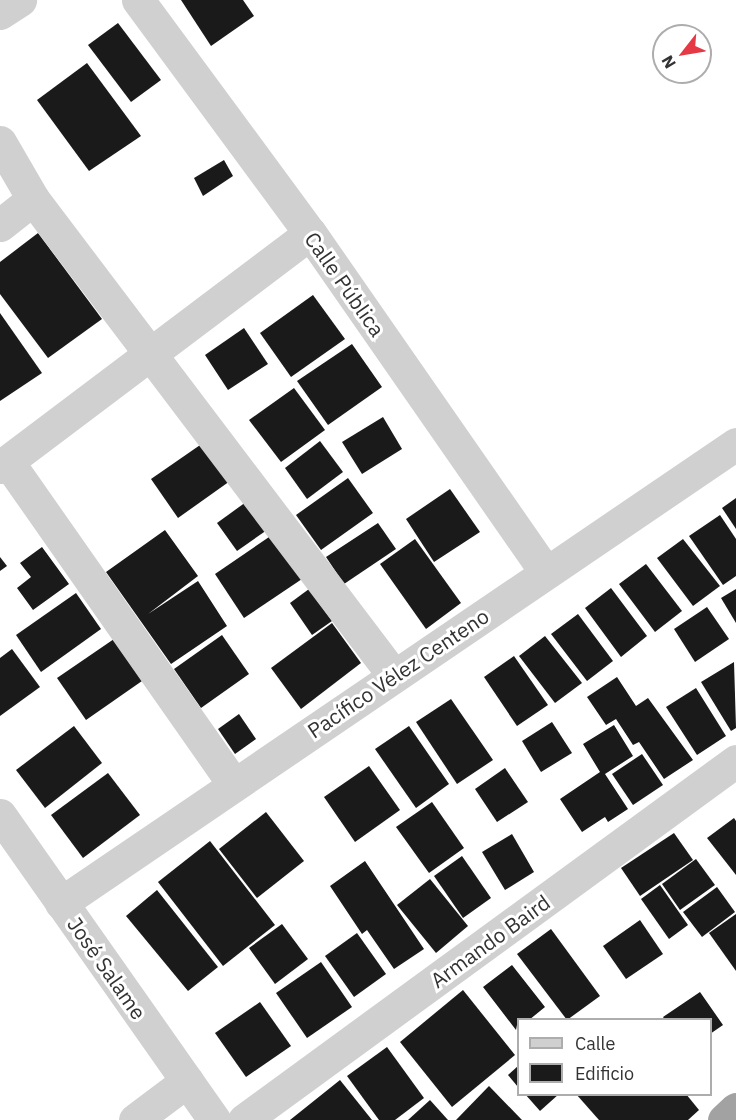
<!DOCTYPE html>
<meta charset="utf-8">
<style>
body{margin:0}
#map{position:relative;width:736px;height:1120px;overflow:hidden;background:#fff;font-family:"IBM Plex Sans",sans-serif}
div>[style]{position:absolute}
.building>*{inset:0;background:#1a1a1a}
.minor>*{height:33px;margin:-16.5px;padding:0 16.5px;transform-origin:16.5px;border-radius:16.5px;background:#d0d0d0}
.trunk>*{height:33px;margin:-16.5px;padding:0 16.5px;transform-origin:16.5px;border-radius:16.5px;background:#a2a2a2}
span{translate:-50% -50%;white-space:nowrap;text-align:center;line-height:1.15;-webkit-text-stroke:6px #fff;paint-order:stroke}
.street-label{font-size:21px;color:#333}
.legend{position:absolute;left:517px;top:1018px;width:195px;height:78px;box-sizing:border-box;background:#fff;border:2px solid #adadad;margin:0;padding:8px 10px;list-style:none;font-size:18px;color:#333}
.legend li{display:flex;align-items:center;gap:12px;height:30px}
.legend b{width:30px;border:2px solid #adadad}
.north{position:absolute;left:652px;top:24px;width:60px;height:60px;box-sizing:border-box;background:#fff;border:2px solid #adadad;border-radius:50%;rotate:239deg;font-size:16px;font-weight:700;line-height:24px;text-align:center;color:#333}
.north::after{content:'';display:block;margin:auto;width:21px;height:27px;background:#e63946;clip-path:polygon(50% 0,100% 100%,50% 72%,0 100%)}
</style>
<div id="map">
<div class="building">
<i style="clip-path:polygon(181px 0,243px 0,254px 16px,211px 46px)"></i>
<i style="clip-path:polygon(118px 23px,161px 80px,131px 102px,88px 45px)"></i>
<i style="clip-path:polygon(87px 63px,141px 136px,89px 171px,37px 100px)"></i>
<i style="clip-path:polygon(224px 160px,233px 176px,203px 196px,194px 178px)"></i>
<i style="clip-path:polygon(38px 233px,102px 319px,48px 358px,0 294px,0 262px)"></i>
<i style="clip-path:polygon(313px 295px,345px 339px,291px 377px,260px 333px)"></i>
<i style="clip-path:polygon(0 313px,42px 373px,0 401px)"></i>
<i style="clip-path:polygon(244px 328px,268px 364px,228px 390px,205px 355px)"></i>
<i style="clip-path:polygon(352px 344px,382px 387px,328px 425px,297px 381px)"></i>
<i style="clip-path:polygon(294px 388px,325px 430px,281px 462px,249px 420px)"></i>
<i style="clip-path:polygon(383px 417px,402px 449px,362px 474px,342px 442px)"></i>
<i style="clip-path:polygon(320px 441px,343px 472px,307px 499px,285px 468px)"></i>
<i style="clip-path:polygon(203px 443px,230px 481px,178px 518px,151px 479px)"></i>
<i style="clip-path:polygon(348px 478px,373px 513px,321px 550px,296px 515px)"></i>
<i style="clip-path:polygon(450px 489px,480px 532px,434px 562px,406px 519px)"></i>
<i style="clip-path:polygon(736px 498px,736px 529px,722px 508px)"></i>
<i style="clip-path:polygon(246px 502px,267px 530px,237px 551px,217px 523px)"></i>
<i style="clip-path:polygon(720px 515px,736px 539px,736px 576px,723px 585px,689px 536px)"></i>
<i style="clip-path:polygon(378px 523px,396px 549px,344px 584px,326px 557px)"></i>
<i style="clip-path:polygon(165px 530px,198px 576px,148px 614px,198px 581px,227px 626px,171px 664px,106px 572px)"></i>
<i style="clip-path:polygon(272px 535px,302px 579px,244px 618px,215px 574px)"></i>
<i style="clip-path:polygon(415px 539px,461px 603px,426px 629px,380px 564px)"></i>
<i style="clip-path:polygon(683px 539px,720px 586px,693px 606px,657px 558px)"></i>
<i style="clip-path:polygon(42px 547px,69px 584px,33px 610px,17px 588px,31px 577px,20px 563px)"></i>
<i style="clip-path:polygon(0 557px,7px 566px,0 571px)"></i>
<i style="clip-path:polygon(646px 564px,682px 611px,655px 632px,619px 584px)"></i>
<i style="clip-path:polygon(611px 588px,647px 636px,621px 657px,585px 608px)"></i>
<i style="clip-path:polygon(309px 589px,332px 621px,312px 635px,290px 603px)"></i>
<i style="clip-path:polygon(736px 589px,736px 623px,721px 598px)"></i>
<i style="clip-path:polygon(76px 593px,101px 629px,41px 672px,16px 635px)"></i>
<i style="clip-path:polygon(707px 607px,729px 639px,695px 662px,674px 629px)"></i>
<i style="clip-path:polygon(578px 614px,613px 661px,587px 681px,551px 634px)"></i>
<i style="clip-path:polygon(332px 623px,361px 663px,301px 709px,271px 668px)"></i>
<i style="clip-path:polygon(222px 635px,249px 674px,201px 708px,174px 669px)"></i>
<i style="clip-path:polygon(545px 636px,582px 683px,555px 703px,519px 656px)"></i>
<i style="clip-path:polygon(114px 639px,142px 681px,86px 720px,57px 678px)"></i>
<i style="clip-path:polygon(12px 649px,40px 687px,0 716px,0 658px)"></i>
<i style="clip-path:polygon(514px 656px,548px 705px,517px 726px,484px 677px)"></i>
<i style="clip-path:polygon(734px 662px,736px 728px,731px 731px,701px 682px)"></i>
<i style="clip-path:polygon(617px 677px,636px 706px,648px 698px,693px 760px,664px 779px,639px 742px,633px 745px,616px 719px,606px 725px,587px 697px)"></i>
<i style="clip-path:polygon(696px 688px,726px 736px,697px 755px,666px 707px)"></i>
<i style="clip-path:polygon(451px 699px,493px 760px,457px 784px,416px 722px)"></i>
<i style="clip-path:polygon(239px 714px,256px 739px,235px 754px,218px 729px)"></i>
<i style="clip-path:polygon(552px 722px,572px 753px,541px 772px,522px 741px)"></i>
<i style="clip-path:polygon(614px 725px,633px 756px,605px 774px,628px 809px,608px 822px,605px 817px,582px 832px,560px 799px,600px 772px,583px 744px)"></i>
<i style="clip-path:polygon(74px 726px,102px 763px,45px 808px,16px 770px)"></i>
<i style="clip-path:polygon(409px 726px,449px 784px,416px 808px,375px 749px)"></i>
<i style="clip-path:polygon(642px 754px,663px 785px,633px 805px,612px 774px)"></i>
<i style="clip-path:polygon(369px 766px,400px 810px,355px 842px,324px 797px)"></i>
<i style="clip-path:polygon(505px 768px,528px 802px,497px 822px,475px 789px)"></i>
<i style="clip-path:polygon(108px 773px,140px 815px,83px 858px,51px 815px)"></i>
<i style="clip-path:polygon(432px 802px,464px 848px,429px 873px,396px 827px)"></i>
<i style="clip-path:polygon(266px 812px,304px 861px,257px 898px,219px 849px)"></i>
<i style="clip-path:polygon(734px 818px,736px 821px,736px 875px,707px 838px)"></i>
<i style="clip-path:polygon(674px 833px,693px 860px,640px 896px,621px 868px)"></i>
<i style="clip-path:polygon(512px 834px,534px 872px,505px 890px,482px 852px)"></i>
<i style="clip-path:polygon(210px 841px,275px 925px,223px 966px,158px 882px)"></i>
<i style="clip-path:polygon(462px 856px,491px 898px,463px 918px,434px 876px)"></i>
<i style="clip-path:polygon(696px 859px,715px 885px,680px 910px,662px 884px)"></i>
<i style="clip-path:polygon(365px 861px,424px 949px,394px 969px,367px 930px,362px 934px,330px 886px)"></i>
<i style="clip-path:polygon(430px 879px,468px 926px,436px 953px,397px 905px)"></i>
<i style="clip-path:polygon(660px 885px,688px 925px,669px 939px,641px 899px)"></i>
<i style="clip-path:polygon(717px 887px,735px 912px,702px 937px,683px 912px)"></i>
<i style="clip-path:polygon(157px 890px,218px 967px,188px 991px,126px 916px)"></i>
<i style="clip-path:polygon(736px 914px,736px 971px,709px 933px)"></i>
<i style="clip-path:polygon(640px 920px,663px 954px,626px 979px,603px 946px)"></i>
<i style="clip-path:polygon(282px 924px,308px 959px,275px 984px,249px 948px)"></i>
<i style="clip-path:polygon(551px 929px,600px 996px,567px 1020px,517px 954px)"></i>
<i style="clip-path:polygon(357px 933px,386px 974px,354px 997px,325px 956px)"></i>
<i style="clip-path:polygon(321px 962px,352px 1007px,307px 1038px,276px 993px)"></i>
<i style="clip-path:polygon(512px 965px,545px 1007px,529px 1020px,518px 1020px,516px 1030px,483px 987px)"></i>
<i style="clip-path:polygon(463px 990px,515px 1055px,452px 1107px,400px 1042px)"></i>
<i style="clip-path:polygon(700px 992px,723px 1025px,710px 1034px,710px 1020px,665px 1020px,663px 1017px)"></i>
<i style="clip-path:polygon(260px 1002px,291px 1046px,246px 1077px,215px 1033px)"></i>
<i style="clip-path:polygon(387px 1047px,424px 1098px,395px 1120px,379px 1120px,347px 1076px)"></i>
<i style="clip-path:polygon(518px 1066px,518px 1087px,508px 1075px)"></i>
<i style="clip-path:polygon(340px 1080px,372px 1120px,290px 1120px)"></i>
<i style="clip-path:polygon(489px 1086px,522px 1120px,456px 1120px)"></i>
<i style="clip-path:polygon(525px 1094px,559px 1094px,540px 1111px)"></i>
<i style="clip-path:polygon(576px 1094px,686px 1094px,699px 1110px,688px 1120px,599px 1120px)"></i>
<i style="clip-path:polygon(430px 1100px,448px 1120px,408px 1120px)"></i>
</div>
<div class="minor">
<i style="left:138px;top:0;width:290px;rotate:53.6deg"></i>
<i style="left:310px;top:233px;width:413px;rotate:55.2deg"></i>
<i style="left:0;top:13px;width:24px;rotate:-33deg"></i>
<i style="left:0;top:142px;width:66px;rotate:59.9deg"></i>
<i style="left:33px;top:199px;width:598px;rotate:52.88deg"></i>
<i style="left:0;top:225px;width:42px;rotate:-38.2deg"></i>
<i style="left:8px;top:462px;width:394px;rotate:55deg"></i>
<i style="left:0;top:467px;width:388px;rotate:-37deg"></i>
<i style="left:0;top:815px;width:373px;rotate:54.9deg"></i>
<i style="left:61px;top:903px;width:816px;rotate:-34.22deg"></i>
<i style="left:135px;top:1120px;width:65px;rotate:-36.9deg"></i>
<i style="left:244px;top:1120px;width:609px;rotate:-36.12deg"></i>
</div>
<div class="trunk">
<i style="left:724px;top:1120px;width:16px;rotate:-43deg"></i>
</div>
<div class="street-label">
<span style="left:345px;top:284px;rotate:55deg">Calle Pública</span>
<span style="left:398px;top:673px;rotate:-34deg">Pacífico Vélez Centeno</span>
<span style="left:490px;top:941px;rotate:-36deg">Armando Baird</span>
<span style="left:107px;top:968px;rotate:55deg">José Salame</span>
</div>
<ul class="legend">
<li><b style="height:8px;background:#d0d0d0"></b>Calle</li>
<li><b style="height:16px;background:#1a1a1a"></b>Edificio</li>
</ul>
<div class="north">N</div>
</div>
